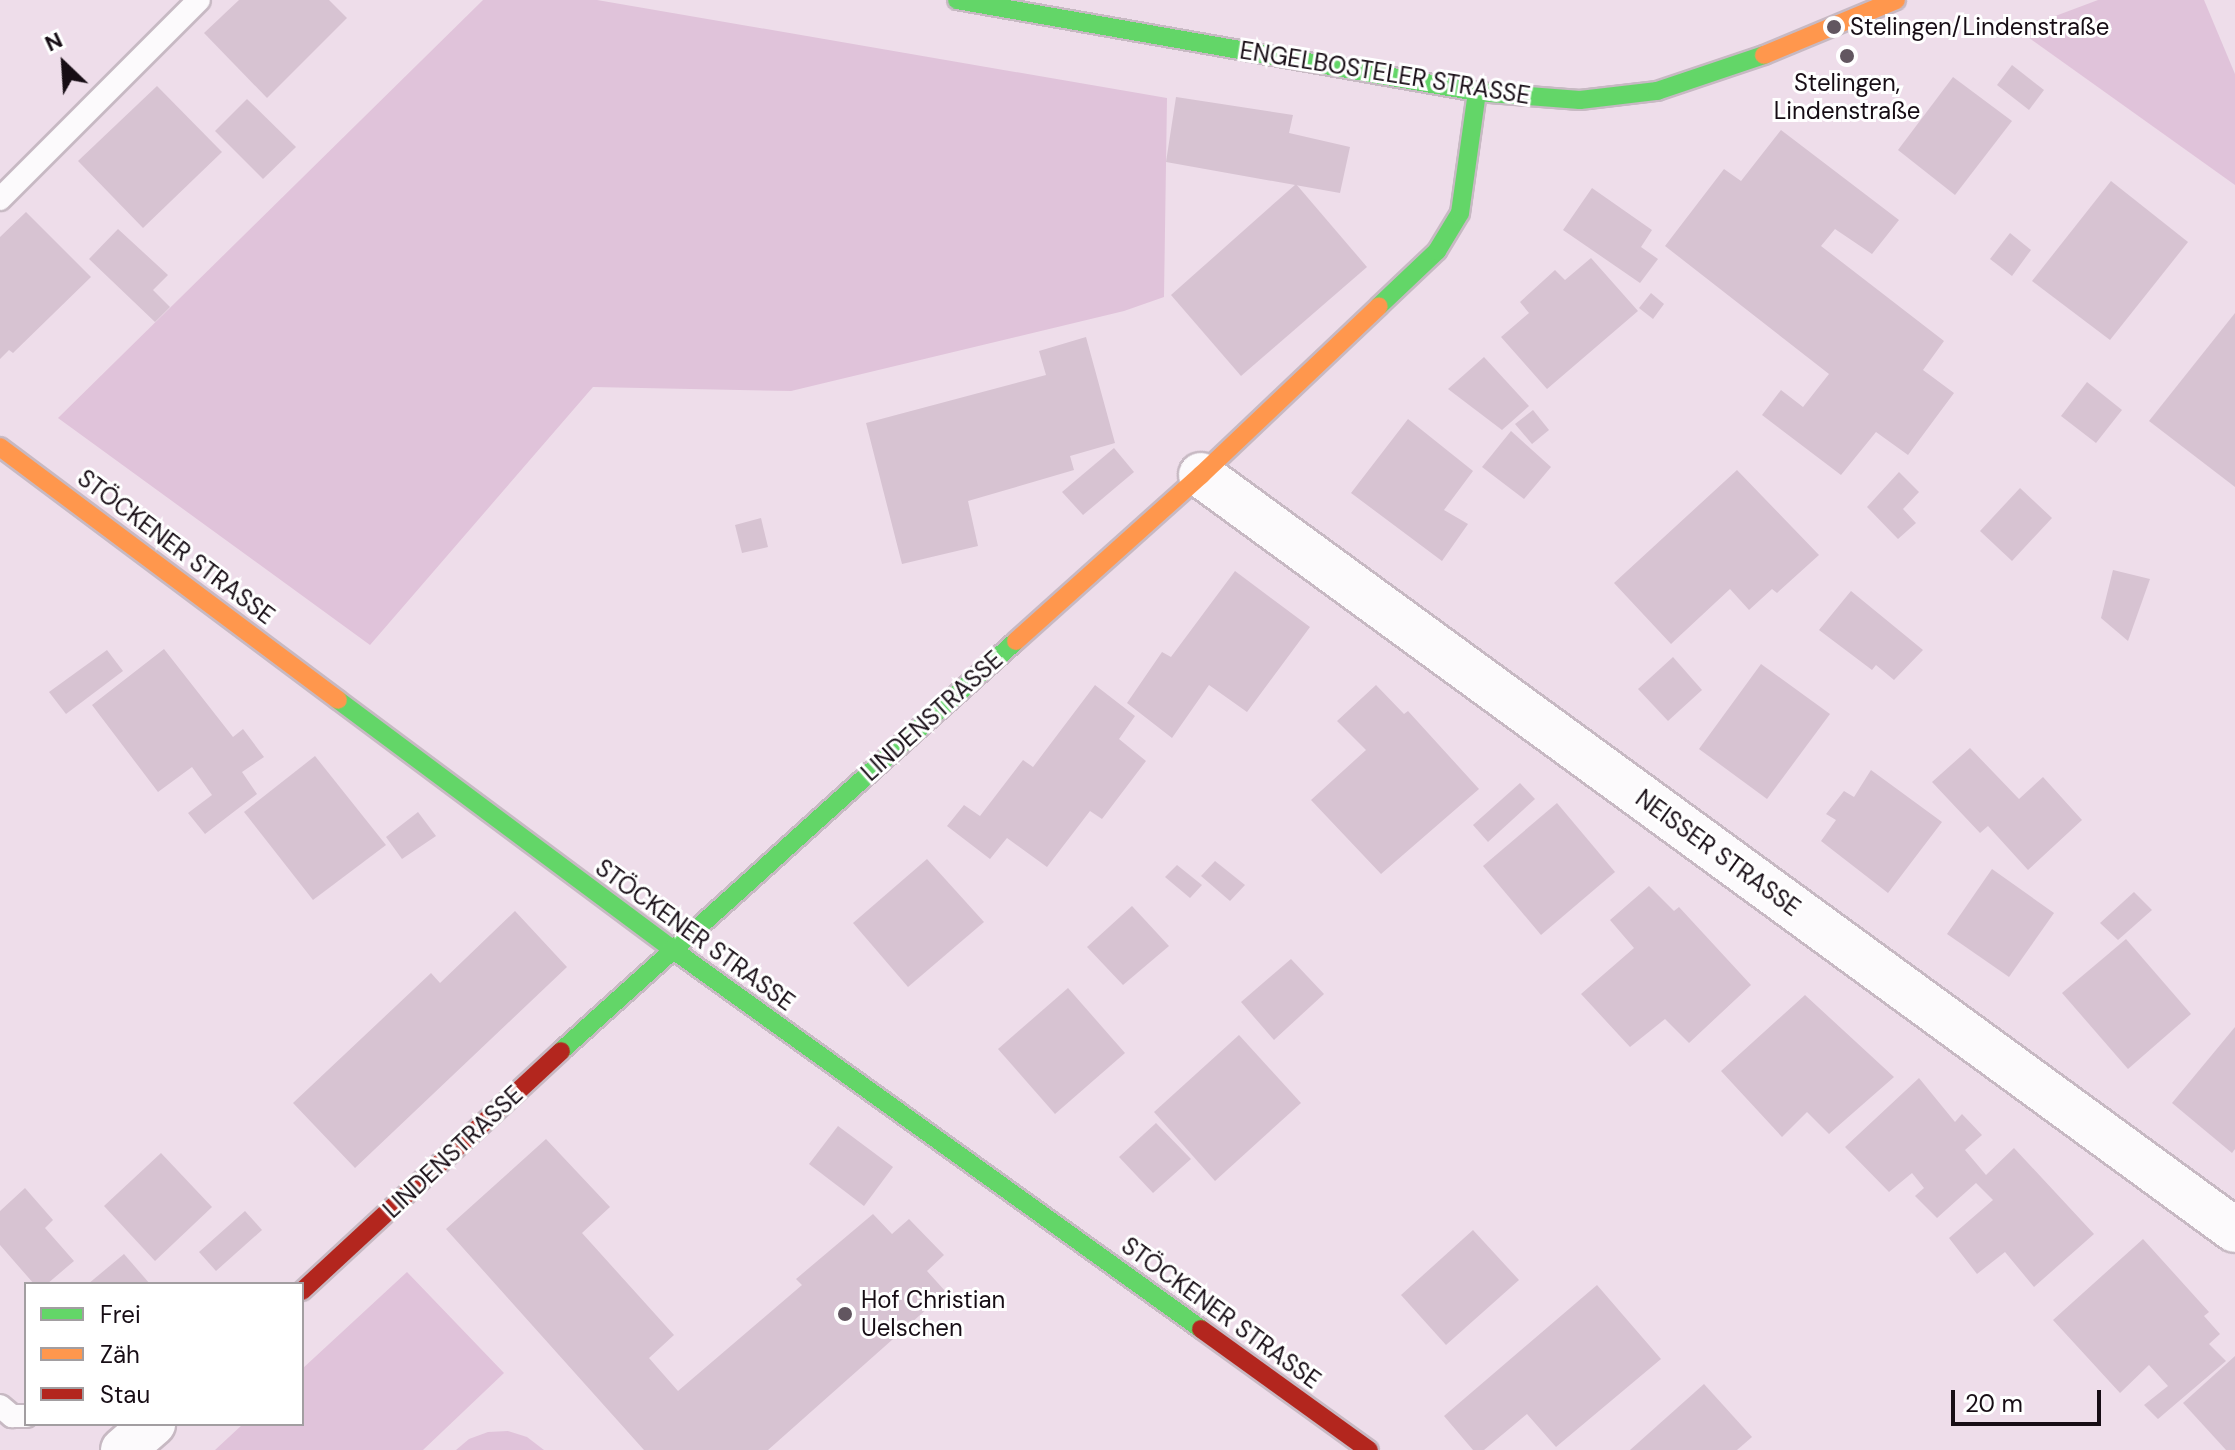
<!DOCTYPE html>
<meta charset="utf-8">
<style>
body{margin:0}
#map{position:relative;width:2235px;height:1450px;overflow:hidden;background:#eeddea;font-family:"DM Sans",sans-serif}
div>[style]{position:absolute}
.green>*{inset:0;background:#e0c3da}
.building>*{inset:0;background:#d7c3d2}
.roads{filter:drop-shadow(2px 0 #c7b9c3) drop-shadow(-2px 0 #c7b9c3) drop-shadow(0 2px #c7b9c3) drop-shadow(0 -2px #c7b9c3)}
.lane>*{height:22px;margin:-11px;padding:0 11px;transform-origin:11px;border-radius:11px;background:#fcfafc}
.street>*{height:44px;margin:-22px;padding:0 22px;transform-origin:22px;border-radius:22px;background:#fcfafc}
.fast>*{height:18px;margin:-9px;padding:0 9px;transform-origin:9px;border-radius:9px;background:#63d668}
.slow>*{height:18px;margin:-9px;padding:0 9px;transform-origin:9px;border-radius:9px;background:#ff974d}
.jam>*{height:18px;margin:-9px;padding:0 9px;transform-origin:9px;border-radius:9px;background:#b3261e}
.dots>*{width:22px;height:22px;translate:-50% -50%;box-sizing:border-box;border:4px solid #fff;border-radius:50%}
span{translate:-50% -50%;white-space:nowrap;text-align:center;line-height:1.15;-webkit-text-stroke:6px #fff;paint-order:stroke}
.poi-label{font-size:24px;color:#170d15}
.left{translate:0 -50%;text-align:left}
.street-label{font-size:24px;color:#170d15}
.legend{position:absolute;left:24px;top:1282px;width:280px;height:144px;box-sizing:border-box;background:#fff;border:2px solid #a29ea1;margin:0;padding:10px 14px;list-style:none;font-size:24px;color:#170d15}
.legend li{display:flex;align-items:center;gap:16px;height:40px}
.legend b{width:40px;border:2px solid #a29ea1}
.north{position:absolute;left:24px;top:24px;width:80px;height:80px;-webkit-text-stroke:6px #fff;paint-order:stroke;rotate:335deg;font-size:22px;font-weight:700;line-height:32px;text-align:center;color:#170d15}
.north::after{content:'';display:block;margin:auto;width:28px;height:36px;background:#170d15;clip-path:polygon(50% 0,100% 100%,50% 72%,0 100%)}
.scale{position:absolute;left:1951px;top:1390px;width:150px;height:36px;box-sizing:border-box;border:4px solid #170d15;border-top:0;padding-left:10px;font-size:24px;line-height:28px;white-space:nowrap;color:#170d15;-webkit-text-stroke:6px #fff;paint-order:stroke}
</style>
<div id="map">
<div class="green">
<i style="clip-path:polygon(483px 0,597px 0,1167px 98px,1164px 297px,1124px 311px,791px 391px,593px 387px,370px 645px,58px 418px)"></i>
<i style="clip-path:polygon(2098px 0,2204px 0,2235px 74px,2235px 185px,2018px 30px)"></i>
<i style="clip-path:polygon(407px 1272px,504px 1373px,423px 1450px,215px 1450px,243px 1424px,302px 1424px,302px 1369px)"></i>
<i style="clip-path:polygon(508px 1431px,527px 1437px,544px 1450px,456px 1450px,469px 1439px,488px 1432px)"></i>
</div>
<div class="building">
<i style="clip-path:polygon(239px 0,329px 0,347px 18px,267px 98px,204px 33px)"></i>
<i style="clip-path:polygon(2012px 65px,2044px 90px,2029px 110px,1997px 85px)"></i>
<i style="clip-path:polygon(1953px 77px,2012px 121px,1955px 195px,1898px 150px)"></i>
<i style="clip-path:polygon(157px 86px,222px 152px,143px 228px,78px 161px)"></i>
<i style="clip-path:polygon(1176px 97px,1293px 115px,1289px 133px,1350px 147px,1340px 193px,1166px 162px)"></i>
<i style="clip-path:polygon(247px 99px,296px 147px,263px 179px,215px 131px)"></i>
<i style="clip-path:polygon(1781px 130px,1899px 220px,1872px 254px,1835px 229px,1821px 246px,1944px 341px,1923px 370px,1954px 393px,1908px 455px,1876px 432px,1841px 475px,1762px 415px,1781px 390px,1803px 407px,1829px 374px,1665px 246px,1724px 169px,1741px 181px)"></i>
<i style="clip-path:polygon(2111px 181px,2188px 242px,2110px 340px,2032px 281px)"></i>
<i style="clip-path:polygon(1296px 184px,1367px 267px,1241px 376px,1171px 295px)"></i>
<i style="clip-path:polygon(1592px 188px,1652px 230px,1641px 247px,1658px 259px,1640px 283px,1563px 230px)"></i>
<i style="clip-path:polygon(26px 212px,91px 277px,13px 353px,9px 350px,0 359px,0 237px)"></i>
<i style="clip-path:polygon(118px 229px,168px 275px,153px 290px,170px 307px,155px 322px,89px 259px)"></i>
<i style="clip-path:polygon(2010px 233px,2031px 250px,2012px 276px,1990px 259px)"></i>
<i style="clip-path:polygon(1591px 258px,1638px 311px,1547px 389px,1501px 337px,1529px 313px,1520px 302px,1555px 270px,1565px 280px)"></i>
<i style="clip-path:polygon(1651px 293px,1664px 304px,1653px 319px,1639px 308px)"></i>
<i style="clip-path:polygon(2235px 313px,2235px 487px,2149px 421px)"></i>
<i style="clip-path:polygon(1086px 337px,1115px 443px,1070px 456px,1074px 470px,968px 501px,978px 546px,902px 564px,866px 423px,1046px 375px,1039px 351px)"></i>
<i style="clip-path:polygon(1484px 357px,1529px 406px,1502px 430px,1448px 389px)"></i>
<i style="clip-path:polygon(2087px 382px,2122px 410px,2096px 443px,2061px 416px)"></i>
<i style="clip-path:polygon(1533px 410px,1549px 430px,1532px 444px,1515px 424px)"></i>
<i style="clip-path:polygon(1408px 419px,1473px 471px,1444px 510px,1468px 524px,1442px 561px,1351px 493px)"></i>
<i style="clip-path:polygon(1511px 431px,1551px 467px,1524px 499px,1482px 467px)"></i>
<i style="clip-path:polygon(1114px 448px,1134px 472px,1083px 515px,1062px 492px)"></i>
<i style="clip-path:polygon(1737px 470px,1819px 555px,1777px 593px,1772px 589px,1749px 610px,1730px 589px,1671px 644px,1614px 583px)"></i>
<i style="clip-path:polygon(1899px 472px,1919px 492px,1903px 509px,1916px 523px,1898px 539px,1867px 507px)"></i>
<i style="clip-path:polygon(2020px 488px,2052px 518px,2012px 561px,1980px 531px)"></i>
<i style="clip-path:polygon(761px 518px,768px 547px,742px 553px,735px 525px)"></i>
<i style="clip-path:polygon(2113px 570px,2150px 579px,2128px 641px,2101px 618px)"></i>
<i style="clip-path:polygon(1235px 571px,1310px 627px,1247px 712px,1209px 685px,1172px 738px,1127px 703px,1162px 652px,1171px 657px)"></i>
<i style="clip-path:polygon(1851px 591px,1923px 650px,1894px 680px,1876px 665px,1872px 670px,1819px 630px)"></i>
<i style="clip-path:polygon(164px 649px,233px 737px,243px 729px,264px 757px,242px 772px,257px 794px,205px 834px,188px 813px,212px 795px,192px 767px,158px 792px,92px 705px)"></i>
<i style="clip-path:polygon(107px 650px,123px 671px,66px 714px,49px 692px)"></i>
<i style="clip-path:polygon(1673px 657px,1702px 690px,1668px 721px,1638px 689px)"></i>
<i style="clip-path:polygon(1761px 664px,1830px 714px,1767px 799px,1699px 749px)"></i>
<i style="clip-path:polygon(1095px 685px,1135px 716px,1119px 739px,1146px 761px,1102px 819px,1090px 811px,1047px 867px,1007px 838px,990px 859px,947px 826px,964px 805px,980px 816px,1023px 760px,1033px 767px)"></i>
<i style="clip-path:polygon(1376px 685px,1404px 714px,1408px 711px,1479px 789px,1381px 874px,1311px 800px,1366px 750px,1337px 721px)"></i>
<i style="clip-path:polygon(1970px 748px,2019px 799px,2043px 777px,2082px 820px,2028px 870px,1988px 826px,1980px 833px,1932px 782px)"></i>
<i style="clip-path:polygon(315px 756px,386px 845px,313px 900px,244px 812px)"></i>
<i style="clip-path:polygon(1871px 770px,1942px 822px,1888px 893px,1821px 841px,1836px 820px,1826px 814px,1844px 791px,1854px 797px)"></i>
<i style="clip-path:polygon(1520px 783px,1535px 799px,1488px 842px,1473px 825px)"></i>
<i style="clip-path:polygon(1557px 803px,1615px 872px,1541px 935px,1483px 866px)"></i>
<i style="clip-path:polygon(418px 812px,436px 836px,402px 859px,386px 837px)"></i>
<i style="clip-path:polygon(927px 859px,984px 922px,908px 987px,853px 923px)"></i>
<i style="clip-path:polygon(1215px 861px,1245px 885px,1230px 901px,1201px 876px)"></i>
<i style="clip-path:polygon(1177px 865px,1202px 885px,1190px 898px,1165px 877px)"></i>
<i style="clip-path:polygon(1992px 869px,2054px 913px,2009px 977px,1947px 934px)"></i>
<i style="clip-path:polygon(1649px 886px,1674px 911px,1679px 907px,1751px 985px,1689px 1043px,1665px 1019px,1630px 1047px,1581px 994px,1634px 948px,1610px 920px)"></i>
<i style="clip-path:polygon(2134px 892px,2152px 910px,2118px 940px,2100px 923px)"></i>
<i style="clip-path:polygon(1132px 906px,1169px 946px,1123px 985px,1087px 947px)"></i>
<i style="clip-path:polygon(515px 911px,567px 967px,355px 1168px,293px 1103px,431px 973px,440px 983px)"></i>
<i style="clip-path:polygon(2126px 939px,2191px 1014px,2128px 1069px,2062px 993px)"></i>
<i style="clip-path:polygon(1291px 959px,1324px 994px,1274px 1040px,1241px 1002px)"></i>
<i style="clip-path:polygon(1068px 988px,1125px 1053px,1055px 1114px,998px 1049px)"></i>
<i style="clip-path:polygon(1805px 995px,1894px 1077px,1829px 1134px,1807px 1112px,1782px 1137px,1721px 1071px)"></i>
<i style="clip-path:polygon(2235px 1027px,2235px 1149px,2232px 1153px,2172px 1103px)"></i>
<i style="clip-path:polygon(1239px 1035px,1301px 1103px,1215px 1181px,1154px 1112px)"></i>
<i style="clip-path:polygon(1919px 1078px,1955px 1122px,1962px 1114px,1982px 1135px,1965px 1150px,1986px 1175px,2014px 1148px,2094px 1234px,2034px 1287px,2005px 1252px,1977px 1274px,1949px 1238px,1993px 1200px,1976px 1183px,1937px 1218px,1915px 1196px,1924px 1188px,1912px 1173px,1889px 1192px,1845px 1147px)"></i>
<i style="clip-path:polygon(1156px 1123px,1191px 1159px,1153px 1193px,1119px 1157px)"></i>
<i style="clip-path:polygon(838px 1126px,893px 1167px,864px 1206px,809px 1164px)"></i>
<i style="clip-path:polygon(546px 1139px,610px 1207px,582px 1233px,674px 1335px,649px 1358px,678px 1391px,802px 1285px,796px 1279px,873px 1214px,892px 1234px,909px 1219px,944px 1255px,927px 1271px,946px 1292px,768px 1450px,644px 1450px,446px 1229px)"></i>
<i style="clip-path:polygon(161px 1153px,212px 1207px,155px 1261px,104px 1206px)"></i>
<i style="clip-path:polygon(25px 1188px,53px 1220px,45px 1228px,74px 1261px,47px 1284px,34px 1284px,0 1245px,0 1211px)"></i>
<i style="clip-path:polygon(245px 1211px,262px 1230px,216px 1271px,199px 1252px)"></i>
<i style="clip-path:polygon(1473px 1230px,1519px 1280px,1446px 1345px,1401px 1295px)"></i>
<i style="clip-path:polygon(2143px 1239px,2209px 1312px,2204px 1316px,2220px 1334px,2209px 1344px,2226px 1361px,2158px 1419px,2144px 1405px,2168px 1386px,2149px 1365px,2120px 1393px,2053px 1320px)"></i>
<i style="clip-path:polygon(124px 1254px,150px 1284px,88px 1284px)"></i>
<i style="clip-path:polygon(1597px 1285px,1661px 1359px,1556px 1447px,1527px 1414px,1484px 1450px,1473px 1450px,1444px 1416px)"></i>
<i style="clip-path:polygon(2235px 1356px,2235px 1450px,2226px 1450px,2183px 1403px)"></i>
<i style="clip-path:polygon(1704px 1384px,1752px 1437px,1737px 1450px,1630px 1450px)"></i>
</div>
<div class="roads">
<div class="lane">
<i style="left:0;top:199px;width:281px;rotate:-45deg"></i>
<i style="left:0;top:1406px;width:16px;rotate:40deg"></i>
<i style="left:12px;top:1416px;width:14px"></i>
</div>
<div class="street">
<i style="left:1201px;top:475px;width:1280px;rotate:36.14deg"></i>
<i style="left:123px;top:1450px;width:40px;rotate:-41deg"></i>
</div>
<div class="fast">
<i style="left:957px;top:0;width:528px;rotate:10.03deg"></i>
<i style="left:1477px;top:92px;width:103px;rotate:4.4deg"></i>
<i style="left:1580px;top:100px;width:78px;rotate:-6.7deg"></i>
<i style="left:1657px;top:91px;width:113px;rotate:-18.6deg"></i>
<i style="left:1379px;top:306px;width:80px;rotate:-43.5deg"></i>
<i style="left:1437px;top:251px;width:44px;rotate:-58.8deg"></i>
<i style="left:1460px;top:213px;width:122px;rotate:-82deg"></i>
<i style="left:338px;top:700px;width:417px;rotate:36.7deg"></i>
<i style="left:672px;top:949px;width:651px;rotate:35.69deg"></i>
<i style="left:561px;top:1051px;width:612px;rotate:-42.02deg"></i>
</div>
<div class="slow">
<i style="left:1764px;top:55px;width:143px;rotate:-22.6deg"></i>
<i style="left:0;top:447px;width:422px;rotate:36.8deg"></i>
<i style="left:1016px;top:641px;width:249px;rotate:-41.9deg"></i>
<i style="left:1201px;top:475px;width:245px;rotate:-43.5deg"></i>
</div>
<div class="jam">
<i style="left:302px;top:1291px;width:353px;rotate:-42.8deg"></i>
<i style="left:1201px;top:1329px;width:207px;rotate:35.8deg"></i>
</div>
</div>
<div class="dots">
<i style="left:1834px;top:27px;background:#625660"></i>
<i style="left:1847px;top:56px;background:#625660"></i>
<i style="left:845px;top:1314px;background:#625660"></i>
</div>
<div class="poi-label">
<span class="left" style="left:1850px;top:27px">Stelingen/Lindenstraße</span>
<span style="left:1847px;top:97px">Stelingen,<br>Lindenstraße</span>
<span class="left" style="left:861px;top:1314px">Hof Christian<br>Uelschen</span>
</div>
<div class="street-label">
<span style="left:1385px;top:73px;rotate:9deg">ENGELBOSTELER STRASSE</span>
<span style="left:176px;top:547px;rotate:37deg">STÖCKENER STRASSE</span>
<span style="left:932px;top:716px;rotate:-42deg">LINDENSTRASSE</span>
<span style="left:1718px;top:853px;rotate:36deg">NEISSER STRASSE</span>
<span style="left:695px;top:935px;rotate:36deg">STÖCKENER STRASSE</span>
<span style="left:453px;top:1152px;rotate:-43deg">LINDENSTRASSE</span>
<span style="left:1221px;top:1313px;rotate:36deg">STÖCKENER STRASSE</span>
</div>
<ul class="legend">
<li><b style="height:10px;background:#63d668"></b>Frei</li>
<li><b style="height:10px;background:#ff974d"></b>Zäh</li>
<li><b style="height:10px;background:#b3261e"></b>Stau</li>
</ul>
<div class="north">N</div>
<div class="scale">20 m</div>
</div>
